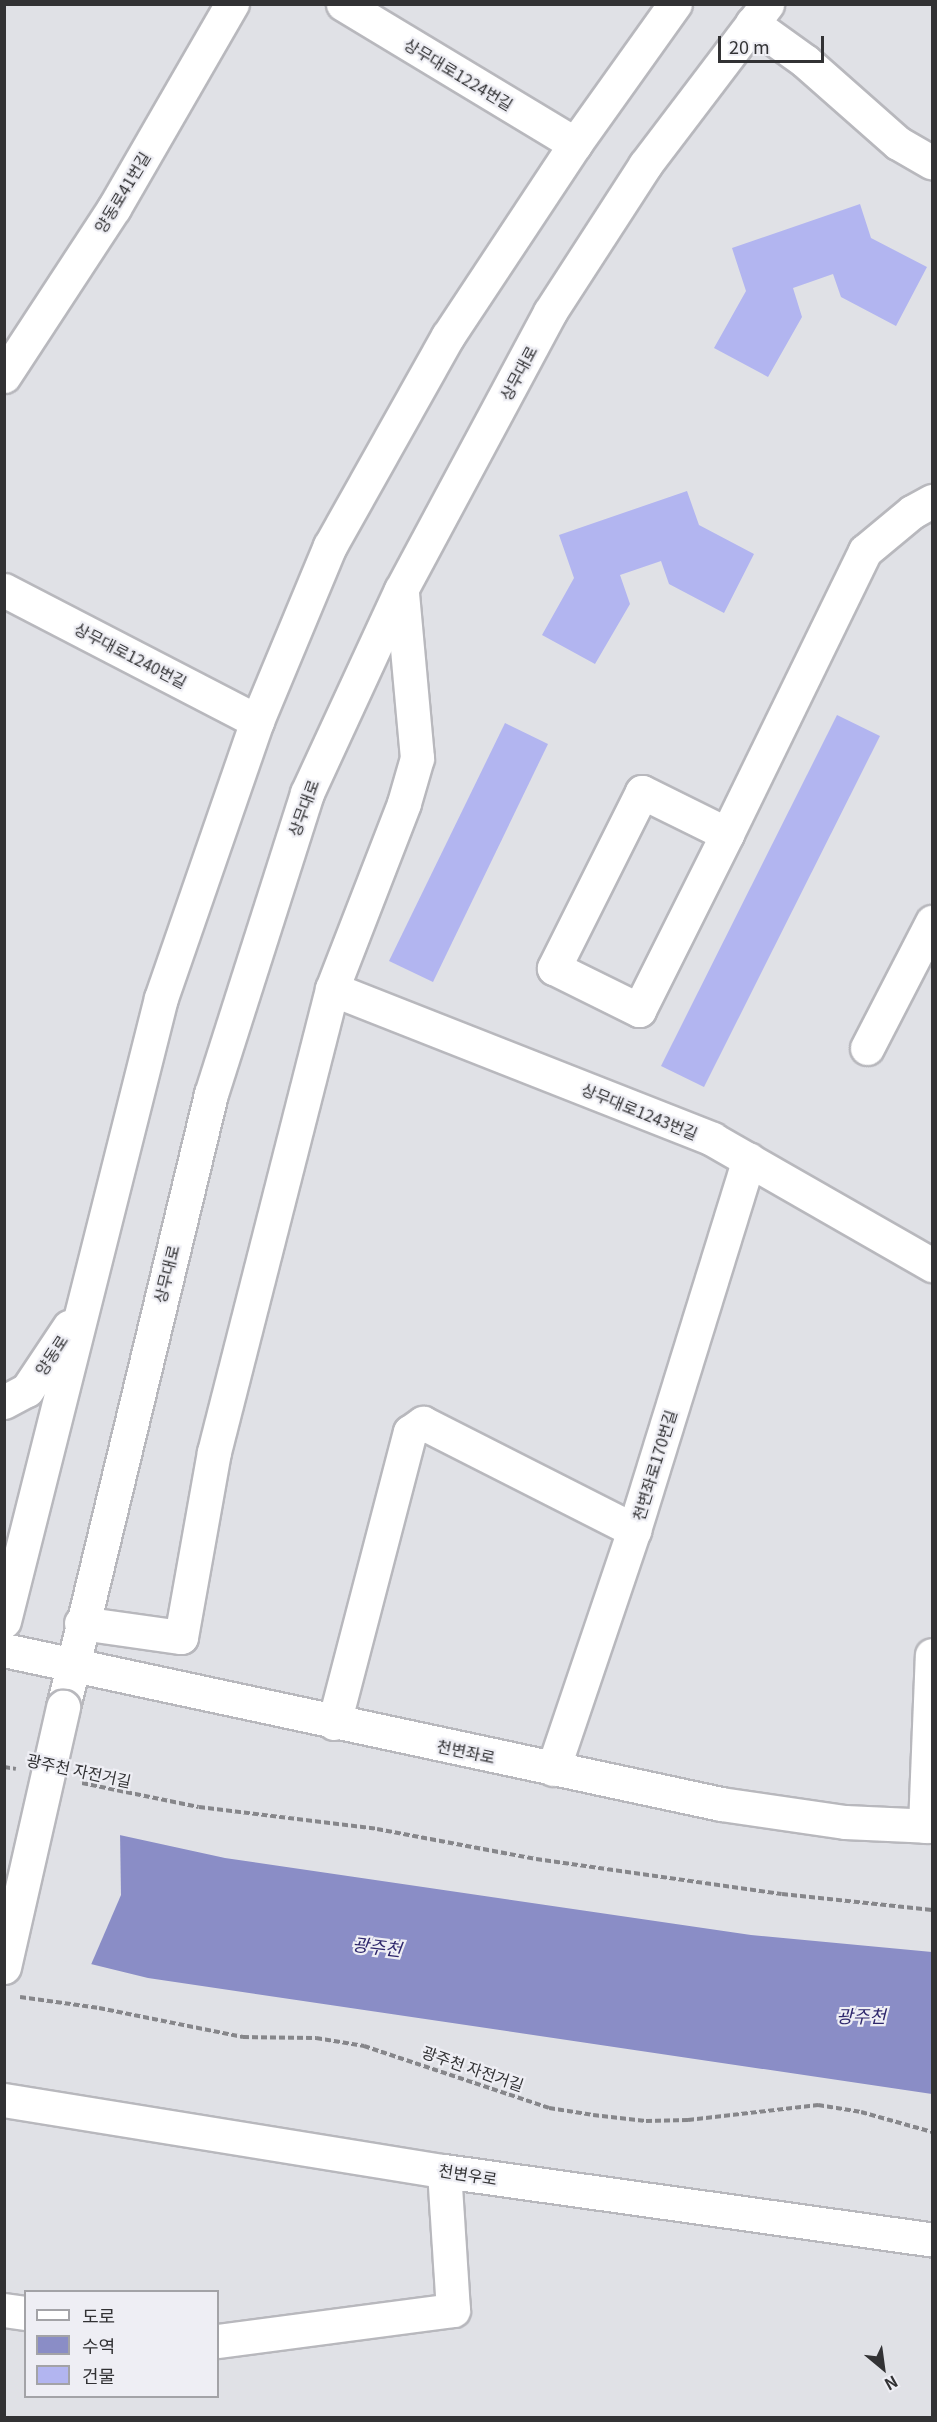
<!DOCTYPE html>
<meta charset="utf-8">
<style>
body{margin:0}
#map{position:relative;width:937px;height:2422px;overflow:hidden;background:#e0e1e6;font-family:Georgia,"Noto Sans KR",serif}
div>[style]{position:absolute}
.water>*{inset:0;background:#8a8dc6}
.pier>*{inset:0;background:#e0e1e6}
.building>*{inset:0;background:#b2b5f0}
.path>*{height:4px;margin-top:-2px;transform-origin:0;background:repeating-linear-gradient(90deg,#86868a 0 6px,transparent 0 9px)}
.roads{filter:drop-shadow(2px 0 #b8b8bd) drop-shadow(-2px 0 #b8b8bd) drop-shadow(0 2px #b8b8bd) drop-shadow(0 -2px #b8b8bd)}
.minor>*{height:33px;margin:-16.5px;padding:0 16.5px;transform-origin:16.5px;border-radius:16.5px;background:#fff}
.bridges{filter:drop-shadow(2px 0 #b8b8bd) drop-shadow(-2px 0 #b8b8bd) drop-shadow(0 2px #b8b8bd) drop-shadow(0 -2px #b8b8bd)}
.minor-bridge>*{height:33px;margin:-16.5px;padding:0 16.5px;transform-origin:16.5px;border-radius:16.5px;background:#fff}
span{translate:-50% -50%;white-space:nowrap;text-align:center;line-height:1.15;-webkit-text-stroke:4.5px #eeeef4;paint-order:stroke}
.street-label{font-size:16px;color:#323234}
.water-label{font-size:18px;color:#2e276c;font-style:italic}
.frame{position:absolute;inset:0;border:6px solid #323234;pointer-events:none}
.legend{position:absolute;left:24px;top:2290px;width:195px;height:108px;box-sizing:border-box;background:#eeeef4;border:2px solid #a3a3a7;margin:0;padding:8px 10px;list-style:none;font-size:18px;color:#323234}
.legend li{display:flex;align-items:center;gap:12px;height:30px}
.legend b{width:30px;border:2px solid #a3a3a7}
.north{position:absolute;left:853px;top:2338px;width:60px;height:60px;-webkit-text-stroke:4px #eeeef4;paint-order:stroke;rotate:151deg;font-size:16px;font-weight:700;line-height:24px;text-align:center;color:#323234}
.north::after{content:'';display:block;margin:auto;width:21px;height:27px;background:#323234;clip-path:polygon(50% 0,100% 100%,50% 72%,0 100%)}
.scale{position:absolute;left:718px;top:36px;width:106px;height:27px;box-sizing:border-box;border:3px solid #323234;border-top:0;padding-left:8px;font-size:18px;line-height:21px;white-space:nowrap;color:#323234;-webkit-text-stroke:4px #eeeef4;paint-order:stroke}
</style>
<div id="map">
<div class="water">
<i style="clip-path:polygon(5px 1810px,225px 1858px,751px 1935px,932px 1952px,932px 2094px,148px 1978px,5px 1943px)"></i>
</div>
<div class="pier">
<i style="clip-path:polygon(4px 1807px,120px 1832px,121px 1895px,90px 1967px,4px 1946px)"></i>
</div>
<div class="building">
<i style="clip-path:polygon(860px 204px,871px 238px,927px 267px,896px 326px,841px 297px,833px 274px,793px 288px,802px 317px,768px 377px,714px 348px,746px 291px,732px 248px)"></i>
<i style="clip-path:polygon(687px 491px,699px 525px,754px 554px,724px 613px,669px 584px,661px 561px,620px 575px,630px 604px,595px 664px,542px 635px,574px 578px,559px 535px)"></i>
<i style="clip-path:polygon(837px 715px,880px 736px,704px 1087px,661px 1066px)"></i>
<i style="clip-path:polygon(505px 723px,548px 744px,433px 982px,389px 961px)"></i>
</div>
<div class="path">
<i style="left:4px;top:1767px;width:12px;rotate:9deg"></i>
<i style="left:82px;top:1783px;width:119px;rotate:11.6deg"></i>
<i style="left:199px;top:1807px;width:179px;rotate:7deg"></i>
<i style="left:377px;top:1829px;width:162px;rotate:10.7deg"></i>
<i style="left:536px;top:1859px;width:248px;rotate:8.1deg"></i>
<i style="left:782px;top:1894px;width:151px;rotate:6.1deg"></i>
<i style="left:20px;top:1997px;width:80px;rotate:7.9deg"></i>
<i style="left:99px;top:2008px;width:147px;rotate:11.4deg"></i>
<i style="left:243px;top:2037px;width:73px;rotate:0.8deg"></i>
<i style="left:316px;top:2038px;width:49px;rotate:9.5deg"></i>
<i style="left:364px;top:2046px;width:195px;rotate:18.5deg"></i>
<i style="left:549px;top:2108px;width:45px;rotate:9deg"></i>
<i style="left:593px;top:2115px;width:53px;rotate:6.5deg"></i>
<i style="left:646px;top:2121px;width:42px;rotate:-1.4deg"></i>
<i style="left:688px;top:2120px;width:131px;rotate:-6.6deg"></i>
<i style="left:818px;top:2105px;width:44px;rotate:9.2deg"></i>
<i style="left:861px;top:2112px;width:74px;rotate:15.7deg"></i>
</div>
<div class="roads">
<div class="minor">
<i style="left:343px;top:4px;width:271px;rotate:31.1deg"></i>
<i style="left:752px;top:23px;width:65px;rotate:35.6deg"></i>
<i style="left:805px;top:61px;width:124px;rotate:41.4deg"></i>
<i style="left:898px;top:143px;width:39px;rotate:30deg"></i>
<i style="left:4px;top:376px;width:201px;rotate:-56.8deg"></i>
<i style="left:114px;top:208px;width:236px;rotate:-60deg"></i>
<i style="left:4px;top:590px;width:285px;rotate:27.4deg"></i>
<i style="left:727px;top:834px;width:95px;rotate:-153.7deg"></i>
<i style="left:642px;top:792px;width:197px;rotate:116.6deg"></i>
<i style="left:554px;top:968px;width:95px;rotate:26.3deg"></i>
<i style="left:639px;top:1010px;width:197px;rotate:-63.4deg"></i>
<i style="left:727px;top:834px;width:315px;rotate:-64deg"></i>
<i style="left:865px;top:551px;width:61px;rotate:-39.7deg"></i>
<i style="left:912px;top:512px;width:23px;rotate:-29deg"></i>
<i style="left:332px;top:989px;width:409px;rotate:21.5deg"></i>
<i style="left:712px;top:1139px;width:254px;rotate:29.8deg"></i>
<i style="left:867px;top:1048px;width:142px;rotate:-62.7deg"></i>
<i style="left:4px;top:1402px;width:26px;rotate:-28deg"></i>
<i style="left:27px;top:1390px;width:76px;rotate:-56.3deg"></i>
<i style="left:4px;top:1621px;width:642px;rotate:-75.86deg"></i>
<i style="left:161px;top:998px;width:293px;rotate:-70.9deg"></i>
<i style="left:257px;top:721px;width:190px;rotate:-67.4deg"></i>
<i style="left:330px;top:546px;width:241px;rotate:-60.7deg"></i>
<i style="left:448px;top:336px;width:230px;rotate:-56.5deg"></i>
<i style="left:575px;top:144px;width:172px;rotate:-54.5deg"></i>
<i style="left:81px;top:1623px;width:101px;rotate:8deg"></i>
<i style="left:181px;top:1637px;width:188px;rotate:-79.9deg"></i>
<i style="left:214px;top:1452px;width:478px;rotate:-75.7deg"></i>
<i style="left:332px;top:989px;width:199px;rotate:-68.8deg"></i>
<i style="left:404px;top:803px;width:47px;rotate:-73.9deg"></i>
<i style="left:417px;top:758px;width:167px;rotate:-95.2deg"></i>
<i style="left:4px;top:1650px;width:733px;rotate:12.12deg"></i>
<i style="left:721px;top:1804px;width:125px;rotate:8.3deg"></i>
<i style="left:845px;top:1822px;width:87px;rotate:2.6deg"></i>
<i style="left:63px;top:1707px;width:631px;rotate:-76.43deg"></i>
<i style="left:211px;top:1094px;width:316px;rotate:-72.3deg"></i>
<i style="left:307px;top:793px;width:224px;rotate:-65.2deg"></i>
<i style="left:401px;top:590px;width:315px;rotate:-61.8deg"></i>
<i style="left:550px;top:312px;width:175px;rotate:-57.1deg"></i>
<i style="left:645px;top:165px;width:202px;rotate:-52.8deg"></i>
<i style="left:334px;top:1723px;width:301px;rotate:-75.4deg"></i>
<i style="left:410px;top:1432px;width:16px;rotate:-35deg"></i>
<i style="left:423px;top:1423px;width:237px;rotate:26.9deg"></i>
<i style="left:553px;top:1769px;width:252px;rotate:-71.3deg"></i>
<i style="left:634px;top:1530px;width:388px;rotate:-72.8deg"></i>
<i style="left:925px;top:1826px;width:171px;rotate:-87.7deg"></i>
<i style="left:4px;top:2100px;width:446px;rotate:9.2deg"></i>
<i style="left:444px;top:2171px;width:493px;rotate:8deg"></i>
<i style="left:4px;top:2310px;width:22px;rotate:8deg"></i>
<i style="left:218px;top:2341px;width:237px;rotate:-7.5deg"></i>
<i style="left:453px;top:2310px;width:139px;rotate:-93.7deg"></i>
</div>
</div>
<div class="bridges">
<div class="minor-bridge">
<i style="left:4px;top:1967px;width:267px;rotate:-77.2deg"></i>
</div>
</div>
<div class="street-label">
<span style="left:459px;top:74px;rotate:31deg">상무대로1224번길</span>
<span style="left:122px;top:192px;rotate:-59deg">양동로41번길</span>
<span style="left:518px;top:373px;rotate:-62deg">상무대로</span>
<span style="left:131px;top:655px;rotate:27deg">상무대로1240번길</span>
<span style="left:303px;top:808px;rotate:-70deg">상무대로</span>
<span style="left:640px;top:1111px;rotate:22deg">상무대로1243번길</span>
<span style="left:166px;top:1274px;rotate:-76deg">상무대로</span>
<span style="left:51px;top:1355px;rotate:-57deg">양동로</span>
<span style="left:654px;top:1465px;rotate:-73deg">천변좌로170번길</span>
<span style="left:466px;top:1751px;rotate:12deg">천변좌로</span>
<span style="left:79px;top:1770px;rotate:12deg">광주천 자전거길</span>
<span style="left:473px;top:2068px;rotate:19deg">광주천 자전거길</span>
<span style="left:468px;top:2174px;rotate:9deg">천변우로</span>
</div>
<div class="water-label">
<span style="left:377px;top:1946px;rotate:7deg">광주천</span>
<span style="left:861px;top:2015px">광주천</span>
</div>
<div class="frame"></div>
<ul class="legend">
<li><b style="height:8px;background:#fff"></b>도로</li>
<li><b style="height:16px;background:#8a8dc6"></b>수역</li>
<li><b style="height:16px;background:#b2b5f0"></b>건물</li>
</ul>
<div class="north">N</div>
<div class="scale">20 m</div>
</div>
